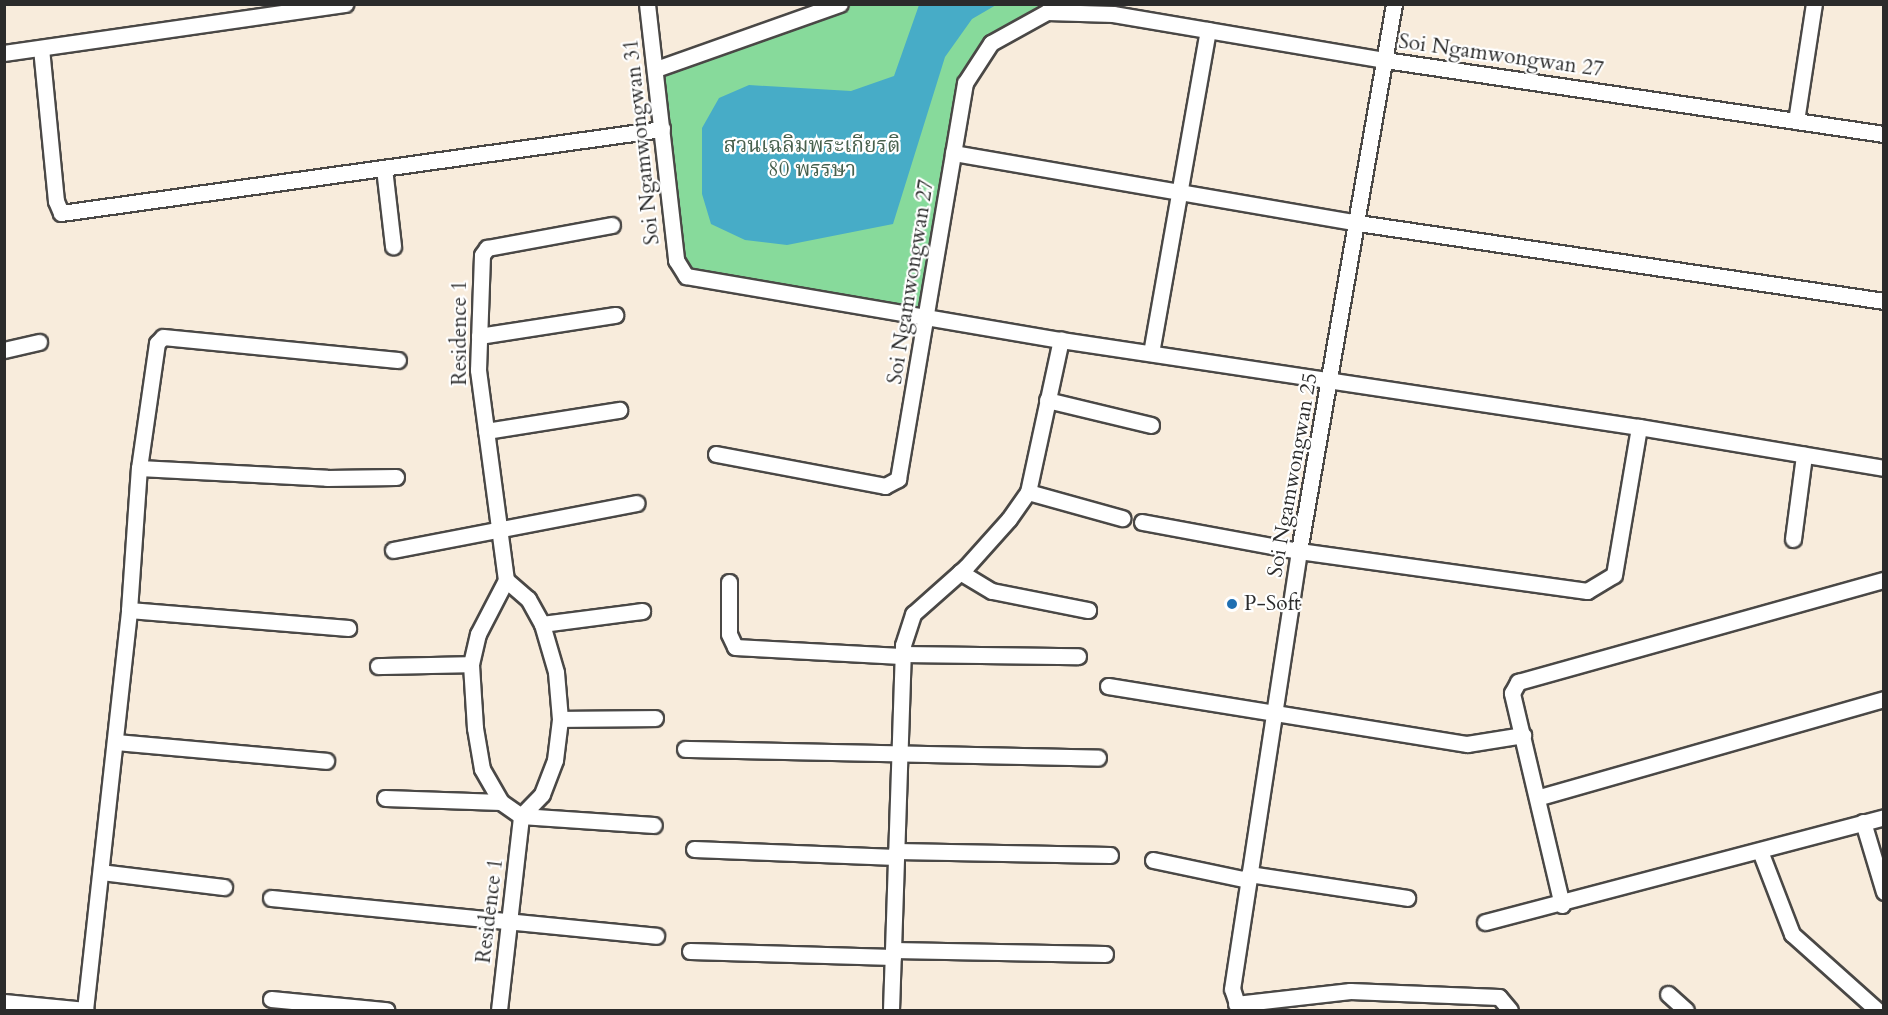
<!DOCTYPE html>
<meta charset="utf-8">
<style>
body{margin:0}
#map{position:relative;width:1888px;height:1015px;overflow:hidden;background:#f8ecdc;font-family:Cardo,"Noto Serif Thai",serif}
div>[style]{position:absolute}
.green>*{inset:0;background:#87da9b}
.water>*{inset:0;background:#47acc7}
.roads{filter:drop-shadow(2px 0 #4a4846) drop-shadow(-2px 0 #4a4846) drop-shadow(0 2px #4a4846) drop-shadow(0 -2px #4a4846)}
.minor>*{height:15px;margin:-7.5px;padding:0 7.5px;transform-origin:7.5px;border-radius:7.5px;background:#fff}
.dots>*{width:16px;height:16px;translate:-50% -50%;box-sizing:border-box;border:3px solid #fff;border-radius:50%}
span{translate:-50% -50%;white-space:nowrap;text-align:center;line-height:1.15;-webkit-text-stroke:4.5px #fff;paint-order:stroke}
.street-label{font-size:21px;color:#2b2b2b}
.park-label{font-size:21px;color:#47604d}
.poi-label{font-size:21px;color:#2b2b2b}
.left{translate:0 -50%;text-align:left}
.frame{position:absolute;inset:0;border:6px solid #2b2b2b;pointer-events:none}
</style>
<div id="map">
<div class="green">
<i style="clip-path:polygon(852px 5px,1041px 5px,984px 37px,958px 79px,921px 308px,682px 270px,662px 72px)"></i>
</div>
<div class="water">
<i style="clip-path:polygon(919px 5px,996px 5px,972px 19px,945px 57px,893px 224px,787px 245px,745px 240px,711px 224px,702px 194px,702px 128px,719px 98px,749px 85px,851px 91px,894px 76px)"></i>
</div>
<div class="roads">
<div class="minor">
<i style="left:647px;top:4px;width:258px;rotate:83.5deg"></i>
<i style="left:676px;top:260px;width:19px;rotate:58deg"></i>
<i style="left:686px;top:276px;width:380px;rotate:9.7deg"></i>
<i style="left:1061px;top:340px;width:585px;rotate:8.56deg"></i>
<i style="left:1639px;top:427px;width:248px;rotate:9.5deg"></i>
<i style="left:41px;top:48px;width:154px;rotate:84.4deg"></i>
<i style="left:56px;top:201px;width:13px;rotate:67deg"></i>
<i style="left:61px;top:213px;width:607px;rotate:-7.96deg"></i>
<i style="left:4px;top:53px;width:345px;rotate:-8.2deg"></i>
<i style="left:656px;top:69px;width:195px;rotate:-19.5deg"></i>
<i style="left:1796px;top:121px;width:118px;rotate:-81.3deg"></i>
<i style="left:953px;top:153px;width:411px;rotate:9.8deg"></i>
<i style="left:1358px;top:223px;width:532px;rotate:8.43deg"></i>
<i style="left:384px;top:168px;width:79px;rotate:83.4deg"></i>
<i style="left:479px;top:336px;width:138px;rotate:-8.8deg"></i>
<i style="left:4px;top:350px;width:36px;rotate:-13deg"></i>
<i style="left:1151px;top:353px;width:328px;rotate:-80deg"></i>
<i style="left:1047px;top:400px;width:107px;rotate:13.5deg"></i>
<i style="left:486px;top:431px;width:135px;rotate:-9deg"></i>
<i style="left:716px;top:454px;width:172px;rotate:10.7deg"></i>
<i style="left:885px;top:486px;width:15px;rotate:-28deg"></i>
<i style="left:898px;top:479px;width:402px;rotate:-80.4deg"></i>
<i style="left:965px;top:83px;width:48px;rotate:-57deg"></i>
<i style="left:991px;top:43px;width:64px;rotate:-29deg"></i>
<i style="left:1047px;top:12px;width:66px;rotate:1.7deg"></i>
<i style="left:1113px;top:14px;width:276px;rotate:9.6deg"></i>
<i style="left:1385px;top:60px;width:504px;rotate:8.44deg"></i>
<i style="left:139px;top:468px;width:188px;rotate:3deg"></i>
<i style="left:327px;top:478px;width:69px;rotate:-0.8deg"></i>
<i style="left:1028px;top:492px;width:98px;rotate:15.5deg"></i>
<i style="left:1142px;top:522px;width:160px;rotate:10.5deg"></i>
<i style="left:1299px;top:551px;width:291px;rotate:7.9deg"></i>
<i style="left:1587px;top:591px;width:31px;rotate:-31deg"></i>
<i style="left:1614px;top:575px;width:150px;rotate:-80.4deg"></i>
<i style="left:1793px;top:539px;width:85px;rotate:-82.5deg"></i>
<i style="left:393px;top:550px;width:248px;rotate:-10.9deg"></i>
<i style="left:960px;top:572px;width:37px;rotate:31deg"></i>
<i style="left:992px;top:591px;width:98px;rotate:11.2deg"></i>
<i style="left:729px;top:582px;width:52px;rotate:90deg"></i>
<i style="left:729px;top:634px;width:14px;rotate:65deg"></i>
<i style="left:735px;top:647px;width:166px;rotate:3.1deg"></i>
<i style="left:129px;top:610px;width:220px;rotate:4.7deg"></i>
<i style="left:542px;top:624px;width:101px;rotate:-7.4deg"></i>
<i style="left:902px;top:654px;width:176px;rotate:0.7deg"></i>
<i style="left:378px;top:666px;width:93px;rotate:-1.2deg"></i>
<i style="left:1108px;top:686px;width:364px;rotate:9.2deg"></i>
<i style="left:1467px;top:744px;width:57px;rotate:-9.1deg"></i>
<i style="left:560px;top:719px;width:95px;rotate:-0.6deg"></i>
<i style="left:115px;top:742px;width:212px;rotate:5.1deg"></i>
<i style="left:685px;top:749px;width:413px;rotate:1.2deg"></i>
<i style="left:1540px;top:797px;width:358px;rotate:-15.9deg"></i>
<i style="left:385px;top:798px;width:116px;rotate:2deg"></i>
<i style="left:521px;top:816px;width:24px;rotate:-145deg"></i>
<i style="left:501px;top:802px;width:38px;rotate:-120deg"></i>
<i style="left:482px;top:769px;width:42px;rotate:-99.7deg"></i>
<i style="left:475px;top:728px;width:64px;rotate:-93.6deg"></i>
<i style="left:471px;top:664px;width:31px;rotate:-77deg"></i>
<i style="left:478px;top:634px;width:61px;rotate:-62.6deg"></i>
<i style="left:506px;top:580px;width:212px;rotate:-97.6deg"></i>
<i style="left:478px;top:370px;width:115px;rotate:-88deg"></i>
<i style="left:482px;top:255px;width:9px;rotate:-54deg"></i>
<i style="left:487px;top:248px;width:127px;rotate:-10.4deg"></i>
<i style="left:521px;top:816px;width:133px;rotate:3.9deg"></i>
<i style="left:1863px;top:822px;width:73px;rotate:73.3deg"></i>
<i style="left:694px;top:849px;width:202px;rotate:2.3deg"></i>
<i style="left:896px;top:851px;width:214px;rotate:1.1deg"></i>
<i style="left:1760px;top:851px;width:89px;rotate:68.9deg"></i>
<i style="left:1792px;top:934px;width:114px;rotate:41.8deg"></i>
<i style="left:1153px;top:860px;width:97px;rotate:11.9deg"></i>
<i style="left:101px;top:872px;width:124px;rotate:7deg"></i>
<i style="left:1249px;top:874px;width:160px;rotate:8.6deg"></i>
<i style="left:271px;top:898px;width:387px;rotate:5.6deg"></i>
<i style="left:1562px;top:905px;width:218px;rotate:-103.3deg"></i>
<i style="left:1512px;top:693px;width:13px;rotate:-61deg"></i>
<i style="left:1518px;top:682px;width:380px;rotate:-15.6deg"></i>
<i style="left:1485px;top:922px;width:413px;rotate:-14.7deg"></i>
<i style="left:893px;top:950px;width:212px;rotate:1.1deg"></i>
<i style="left:690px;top:951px;width:203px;rotate:1.7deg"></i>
<i style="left:1668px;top:994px;width:24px;rotate:42deg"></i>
<i style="left:271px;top:999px;width:116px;rotate:5.5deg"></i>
<i style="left:4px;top:1002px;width:82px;rotate:5.6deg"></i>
<i style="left:1236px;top:1004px;width:115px;rotate:-6.5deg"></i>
<i style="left:1350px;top:991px;width:149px;rotate:2.3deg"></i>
<i style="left:1499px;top:997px;width:17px;rotate:50deg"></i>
<i style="left:85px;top:1010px;width:402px;rotate:-83.7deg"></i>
<i style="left:129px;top:610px;width:142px;rotate:-86deg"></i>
<i style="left:139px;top:468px;width:126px;rotate:-81.8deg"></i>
<i style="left:157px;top:343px;width:8px;rotate:-45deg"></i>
<i style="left:163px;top:337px;width:236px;rotate:5.6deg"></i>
<i style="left:499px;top:1010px;width:195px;rotate:-83.5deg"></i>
<i style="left:521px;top:816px;width:30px;rotate:-46deg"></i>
<i style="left:542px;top:794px;width:36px;rotate:-69deg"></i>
<i style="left:555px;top:760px;width:41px;rotate:-83deg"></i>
<i style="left:560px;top:719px;width:47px;rotate:-94.9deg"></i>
<i style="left:556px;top:672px;width:50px;rotate:-106.3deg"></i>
<i style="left:542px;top:624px;width:29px;rotate:-119deg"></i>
<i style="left:528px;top:599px;width:29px;rotate:-139deg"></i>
<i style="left:891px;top:1010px;width:365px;rotate:-88.1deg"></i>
<i style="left:903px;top:645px;width:33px;rotate:-72deg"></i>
<i style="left:913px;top:614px;width:71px;rotate:-41.6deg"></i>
<i style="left:966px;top:567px;width:64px;rotate:-48.1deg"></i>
<i style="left:1009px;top:519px;width:33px;rotate:-55deg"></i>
<i style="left:1028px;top:492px;width:156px;rotate:-77.8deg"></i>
<i style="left:1239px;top:1010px;width:22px;rotate:-108deg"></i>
<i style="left:1232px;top:989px;width:443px;rotate:-81.3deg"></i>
<i style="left:1299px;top:551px;width:555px;rotate:-80.15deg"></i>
</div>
</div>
<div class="dots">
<i style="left:1232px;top:604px;background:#1f6fb2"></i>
</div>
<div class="street-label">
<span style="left:1501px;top:56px;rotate:8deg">Soi Ngamwongwan 27</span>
<span style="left:642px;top:142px;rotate:-96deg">Soi Ngamwongwan 31</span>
<span style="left:911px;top:282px;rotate:-81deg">Soi Ngamwongwan 27</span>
<span style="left:460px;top:333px;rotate:-90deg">Residence 1</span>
<span style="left:1293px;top:475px;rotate:-80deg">Soi Ngamwongwan 25</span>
<span style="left:490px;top:911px;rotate:-83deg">Residence 1</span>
</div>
<div class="park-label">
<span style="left:812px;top:158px">สวนเฉลิมพระเกียรติ<br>80 พรรษา</span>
</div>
<div class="poi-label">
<span class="left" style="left:1244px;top:604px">P-Soft</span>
</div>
<div class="frame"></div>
</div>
